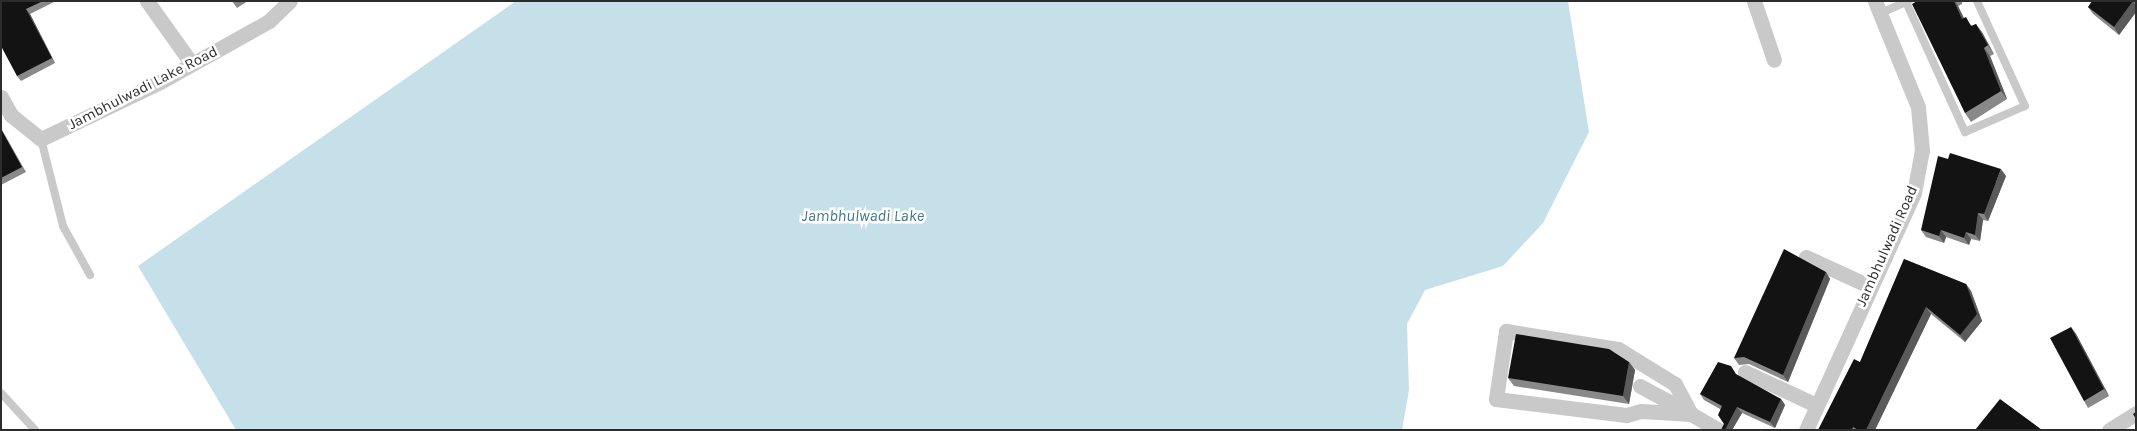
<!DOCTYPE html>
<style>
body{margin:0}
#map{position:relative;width:2137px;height:431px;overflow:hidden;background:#fff;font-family:Karla,sans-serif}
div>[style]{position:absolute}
.water>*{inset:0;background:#c6e0e9}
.service>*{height:8px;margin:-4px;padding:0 4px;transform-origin:4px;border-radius:4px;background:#c9c9c9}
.minor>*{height:15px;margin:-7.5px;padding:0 7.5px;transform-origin:7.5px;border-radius:7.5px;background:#c9c9c9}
.wall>*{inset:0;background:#898989}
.shaded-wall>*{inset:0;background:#5a5a5a}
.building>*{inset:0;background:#131313}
span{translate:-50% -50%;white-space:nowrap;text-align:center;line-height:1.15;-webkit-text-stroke:5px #fff;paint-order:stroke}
.street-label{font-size:15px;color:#2c2c2c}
.water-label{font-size:16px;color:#3e778a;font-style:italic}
.frame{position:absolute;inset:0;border:2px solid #2c2c2c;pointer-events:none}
</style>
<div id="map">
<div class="water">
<i style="clip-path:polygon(516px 1px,1568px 1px,1589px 132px,1543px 223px,1503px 266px,1425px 290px,1407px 324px,1409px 390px,1402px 430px,236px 430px,138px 266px)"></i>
</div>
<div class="service">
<i style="left:1906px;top:2px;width:143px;rotate:65.6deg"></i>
<i style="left:1965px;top:132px;width:65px;rotate:-23.4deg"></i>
<i style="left:2025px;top:106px;width:115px;rotate:-114.6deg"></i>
<i style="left:1881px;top:13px;width:30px;rotate:-24deg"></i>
<i style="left:41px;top:139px;width:90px;rotate:75.8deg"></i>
<i style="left:63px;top:226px;width:56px;rotate:61.1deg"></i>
<i style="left:1px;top:393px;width:50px;rotate:47.4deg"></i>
</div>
<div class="minor">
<i style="left:147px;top:1px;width:77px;rotate:54.5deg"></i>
<i style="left:1754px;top:1px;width:62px;rotate:71.3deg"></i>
<i style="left:1px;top:97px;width:21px;rotate:61deg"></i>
<i style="left:11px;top:115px;width:38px;rotate:39deg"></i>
<i style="left:41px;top:139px;width:132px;rotate:-25.6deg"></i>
<i style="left:160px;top:82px;width:125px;rotate:-29.2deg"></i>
<i style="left:269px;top:21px;width:29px;rotate:-44deg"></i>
<i style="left:1806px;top:257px;width:69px;rotate:24.7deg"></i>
<i style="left:1745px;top:372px;width:78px;rotate:24.9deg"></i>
<i style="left:1640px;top:386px;width:55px;rotate:28.4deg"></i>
<i style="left:1691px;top:414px;width:50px;rotate:-176.6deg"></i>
<i style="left:1641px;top:411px;width:16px;rotate:165deg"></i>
<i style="left:1626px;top:415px;width:131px;rotate:-173deg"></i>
<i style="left:1496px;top:399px;width:69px;rotate:-81.6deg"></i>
<i style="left:1506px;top:331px;width:113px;rotate:9.1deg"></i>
<i style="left:1618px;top:349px;width:67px;rotate:31.6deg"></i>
<i style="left:1675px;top:384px;width:34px;rotate:62deg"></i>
<i style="left:1691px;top:414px;width:32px;rotate:30deg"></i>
<i style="left:1806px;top:430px;width:260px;rotate:-65.5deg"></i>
<i style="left:1914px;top:193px;width:44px;rotate:-79.5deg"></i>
<i style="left:1922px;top:150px;width:43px;rotate:-95.3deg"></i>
<i style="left:1918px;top:107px;width:114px;rotate:-112.1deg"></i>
<i style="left:2109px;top:430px;width:32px;rotate:-32deg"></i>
</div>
<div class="wall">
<i style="clip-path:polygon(1px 1px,56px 1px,30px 14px,55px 63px,21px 81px,17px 76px)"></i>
<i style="clip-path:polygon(232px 1px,248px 1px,237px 8px)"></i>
<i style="clip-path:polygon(1917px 1px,1962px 1px,1962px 4px,1958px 6px,1964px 18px,1972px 26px,1976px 24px,1994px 54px,1990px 56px,2007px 99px,1971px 122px,1965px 113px)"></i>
<i style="clip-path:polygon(2136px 1px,2136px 12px,2119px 35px,2093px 14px,2088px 7px)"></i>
<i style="clip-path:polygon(1px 128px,26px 172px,1px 185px)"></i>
<i style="clip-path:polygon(2006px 176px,1988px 221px,1983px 220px,1980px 241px,1971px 239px,1969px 245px,1946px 237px,1944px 243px,1926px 237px,1921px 230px)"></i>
<i style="clip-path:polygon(1904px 259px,1966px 284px,1971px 291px,1982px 321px,1965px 342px,1931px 314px,1875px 430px,1818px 430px,1860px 362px)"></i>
<i style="clip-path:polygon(1826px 272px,1830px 279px,1788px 382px,1749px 364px,1739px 365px,1734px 358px)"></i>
<i style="clip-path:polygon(2071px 327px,2076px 334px,2109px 396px,2088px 408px,2084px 401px)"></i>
<i style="clip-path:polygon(1629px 362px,1635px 370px,1629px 404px,1514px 386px,1508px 378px)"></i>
<i style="clip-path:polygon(1737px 375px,1781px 399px,1785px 405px,1775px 428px,1742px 413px,1732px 430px,1721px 430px,1724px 424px,1720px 409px,1704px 400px,1700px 394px)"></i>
</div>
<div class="shaded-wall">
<i style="clip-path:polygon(1954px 1px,1955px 1px,1958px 6px,1968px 27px,1962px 19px)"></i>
<i style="clip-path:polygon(2133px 1px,2136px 6px,2136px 12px,2119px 35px,2114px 27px)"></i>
<i style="clip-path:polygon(26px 9px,30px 14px,55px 63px,52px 58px)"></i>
<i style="clip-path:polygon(1976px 24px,1982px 32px,1994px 54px,1988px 45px)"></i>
<i style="clip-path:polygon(1984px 48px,1990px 56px,2007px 99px,2001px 91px)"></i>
<i style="clip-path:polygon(2001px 169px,2006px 176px,1988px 221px,1984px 214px)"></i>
<i style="clip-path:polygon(1978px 213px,1983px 220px,1980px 241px,1975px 235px)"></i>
<i style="clip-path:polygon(1941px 230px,1946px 237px,1944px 243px,1939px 236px)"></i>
<i style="clip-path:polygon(1966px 232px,1971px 239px,1969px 245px,1964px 238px)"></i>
<i style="clip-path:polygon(1826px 272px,1830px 279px,1788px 382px,1783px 375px)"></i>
<i style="clip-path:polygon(1966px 284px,1971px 291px,1982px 321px,1965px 342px,1960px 335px)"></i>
<i style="clip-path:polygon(1926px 307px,1931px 314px,1875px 430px,1866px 430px)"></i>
<i style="clip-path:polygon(2071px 327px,2076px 334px,2109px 396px,2104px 389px)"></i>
<i style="clip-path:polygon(1629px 362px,1635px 370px,1629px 404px,1623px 396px)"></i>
<i style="clip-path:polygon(1781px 399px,1785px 405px,1775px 428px,1770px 422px)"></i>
<i style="clip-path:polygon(1737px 407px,1742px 413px,1732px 430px,1725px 430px)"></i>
</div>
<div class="building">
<i style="clip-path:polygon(1px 1px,43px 1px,26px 9px,52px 58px,17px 76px,1px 46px)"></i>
<i style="clip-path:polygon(1917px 1px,1954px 1px,1962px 19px,1966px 17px,1971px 26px,1976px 24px,1988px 45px,1984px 48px,2001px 91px,1965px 113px,1912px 4px)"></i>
<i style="clip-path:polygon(2092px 1px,2136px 1px,2136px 3px,2133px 1px,2114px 27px,2088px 7px)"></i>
<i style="clip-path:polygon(1px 129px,22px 167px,1px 178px)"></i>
<i style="clip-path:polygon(1950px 153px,2001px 169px,1984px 214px,1978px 213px,1975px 235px,1966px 232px,1964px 238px,1941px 230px,1939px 236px,1921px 230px,1938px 156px,1948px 159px)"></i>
<i style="clip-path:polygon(1784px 249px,1826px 272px,1783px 375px,1744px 357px,1734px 358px)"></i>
<i style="clip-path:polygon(1904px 259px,1966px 284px,1977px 314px,1960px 335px,1926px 307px,1866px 430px,1858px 430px,1853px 427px,1852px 430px,1818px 430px,1854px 359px,1860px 362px)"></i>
<i style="clip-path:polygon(2071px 327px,2104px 389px,2084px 401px,2050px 338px)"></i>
<i style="clip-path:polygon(1516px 334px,1609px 349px,1629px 362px,1623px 396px,1508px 378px)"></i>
<i style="clip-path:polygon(1718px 362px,1731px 366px,1736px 374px,1781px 399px,1770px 422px,1737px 407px,1725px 430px,1721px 430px,1724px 424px,1718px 415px,1722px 406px,1700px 394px)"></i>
<i style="clip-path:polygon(2000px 399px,2042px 430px,1975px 430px)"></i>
<i style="clip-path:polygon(2136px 412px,2136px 419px,2133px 414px)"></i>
</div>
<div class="street-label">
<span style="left:143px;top:88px;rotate:-27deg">Jambhulwadi Lake Road</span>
<span style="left:1887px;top:246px;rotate:-66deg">Jambhulwadi Road</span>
</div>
<div class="water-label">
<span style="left:863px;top:216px">Jambhulwadi Lake</span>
</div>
<div class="frame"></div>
</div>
